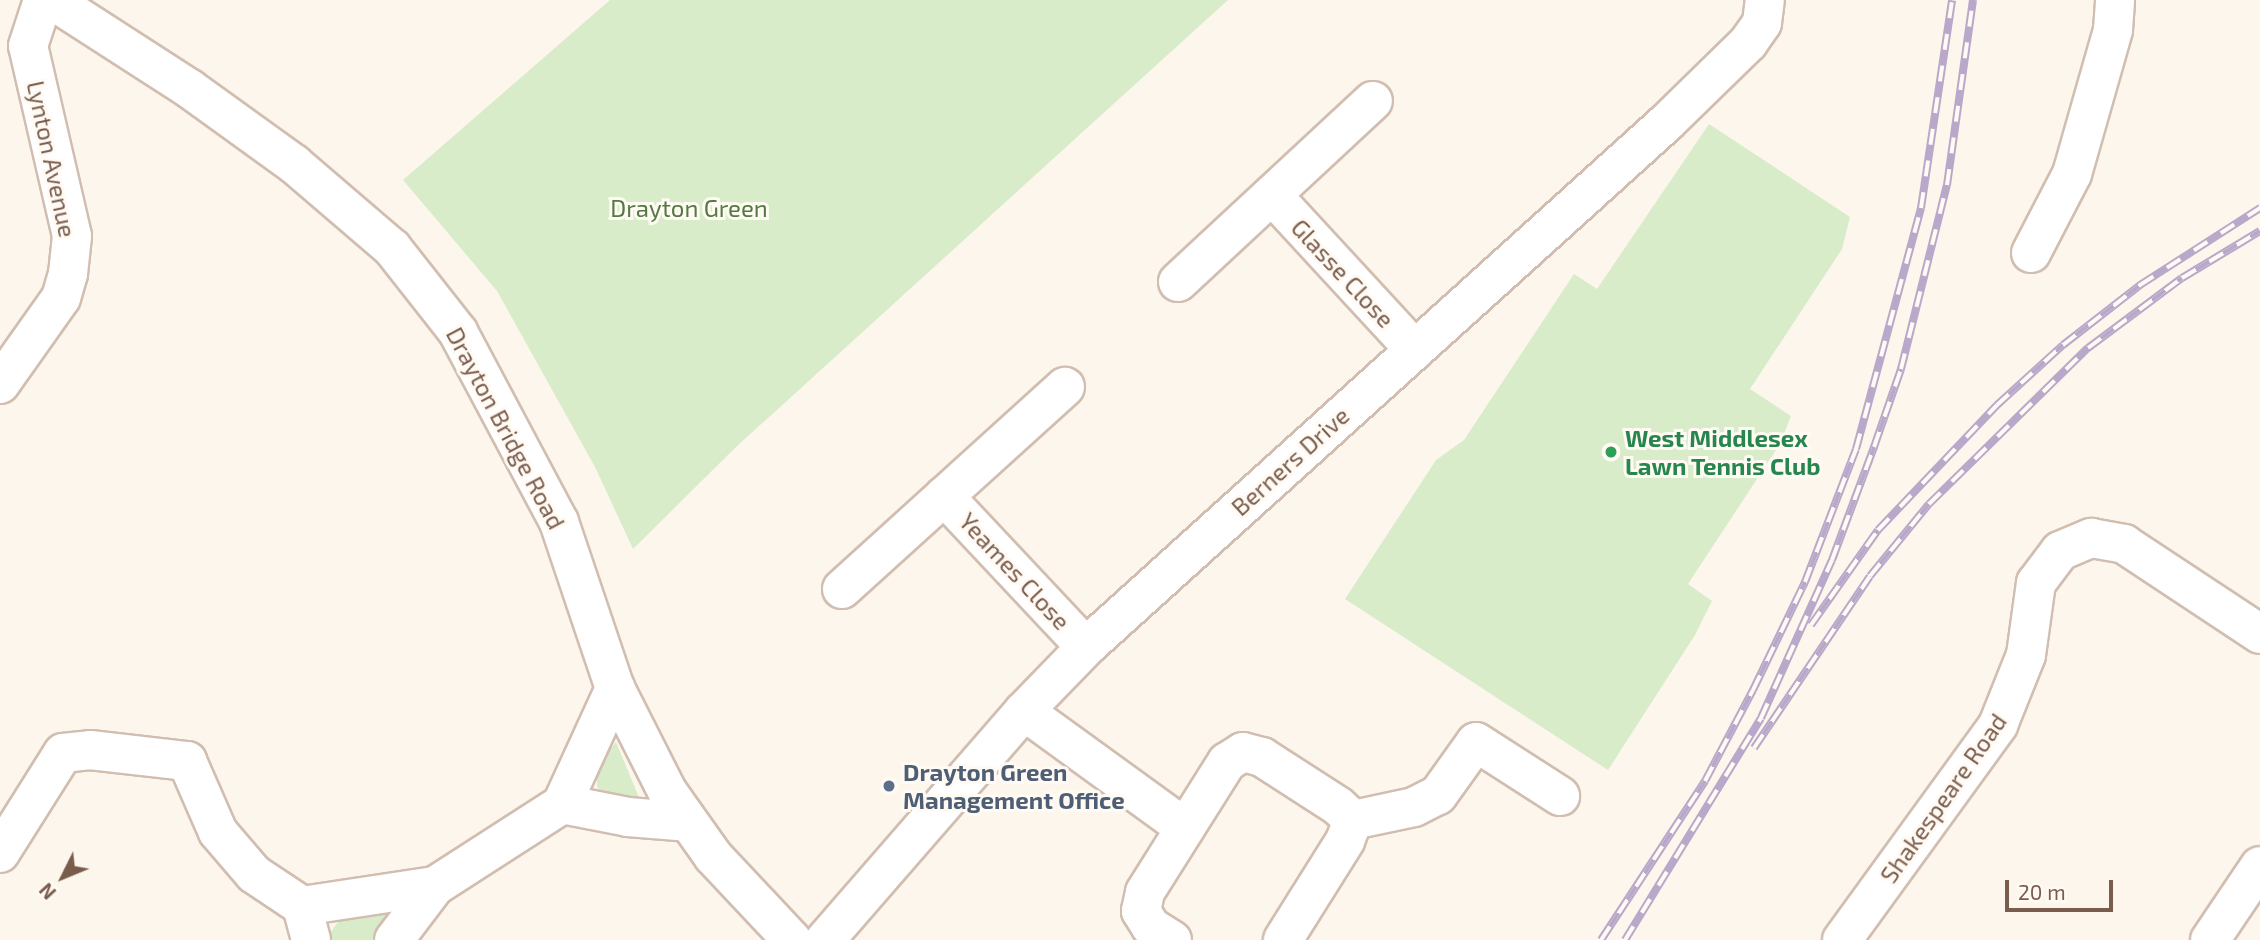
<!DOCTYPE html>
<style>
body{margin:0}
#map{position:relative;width:2260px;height:940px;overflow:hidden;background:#fdf6ec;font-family:"Exo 2",sans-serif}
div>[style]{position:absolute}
.green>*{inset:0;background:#d8ecc9}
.roads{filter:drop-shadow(2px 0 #d1beb0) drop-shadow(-2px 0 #d1beb0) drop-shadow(0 2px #d1beb0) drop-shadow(0 -2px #d1beb0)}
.minor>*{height:38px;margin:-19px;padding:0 19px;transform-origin:19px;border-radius:19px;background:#fff}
.rail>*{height:8px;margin-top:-4px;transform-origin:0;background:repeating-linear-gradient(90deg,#fffaf3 0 16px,#b9a8c9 0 32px);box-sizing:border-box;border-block:2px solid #b9a8c9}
.dots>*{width:19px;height:19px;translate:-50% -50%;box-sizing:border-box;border:4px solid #fffaf3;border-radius:50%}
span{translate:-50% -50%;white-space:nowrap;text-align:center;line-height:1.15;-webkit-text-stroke:6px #fffaf3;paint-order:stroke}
.street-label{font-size:24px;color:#7a5c4d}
.park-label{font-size:24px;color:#537a41}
.leisure-label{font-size:24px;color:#27864d;font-weight:700}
.left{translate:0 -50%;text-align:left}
.service-label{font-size:24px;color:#4e5e75;font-weight:700}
.north{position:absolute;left:28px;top:842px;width:70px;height:70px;-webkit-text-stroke:5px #fffaf3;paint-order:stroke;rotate:227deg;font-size:19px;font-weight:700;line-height:28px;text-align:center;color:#7a5c4d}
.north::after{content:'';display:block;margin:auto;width:24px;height:32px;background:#7a5c4d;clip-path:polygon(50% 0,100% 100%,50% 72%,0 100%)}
.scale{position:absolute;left:2005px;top:880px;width:108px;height:32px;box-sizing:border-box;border:4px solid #7a5c4d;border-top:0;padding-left:9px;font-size:21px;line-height:24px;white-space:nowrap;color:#7a5c4d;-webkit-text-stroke:5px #fffaf3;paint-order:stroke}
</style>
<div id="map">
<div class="green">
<i style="clip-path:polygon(610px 0,1228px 0,736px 447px,633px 549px,595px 467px,497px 291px,403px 180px)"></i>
<i style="clip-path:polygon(1709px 124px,1850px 217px,1842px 249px,1750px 389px,1791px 416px,1780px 444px,1688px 584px,1712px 601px,1695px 635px,1608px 770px,1345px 599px,1436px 460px,1464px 440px,1574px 274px,1597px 289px)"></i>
<i style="clip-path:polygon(616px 742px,643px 807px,612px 801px,597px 787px,597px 766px)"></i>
<i style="clip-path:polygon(375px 899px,390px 914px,372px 940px,325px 940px,343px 915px)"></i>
</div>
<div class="roads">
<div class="minor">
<i style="left:52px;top:0;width:164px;rotate:32.8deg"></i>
<i style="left:190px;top:89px;width:128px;rotate:35.8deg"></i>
<i style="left:294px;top:164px;width:129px;rotate:40.6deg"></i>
<i style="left:392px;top:248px;width:107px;rotate:51.8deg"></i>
<i style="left:458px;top:332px;width:215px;rotate:62deg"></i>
<i style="left:559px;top:522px;width:175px;rotate:71.4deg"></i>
<i style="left:615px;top:688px;width:115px;rotate:63.2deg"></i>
<i style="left:667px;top:791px;width:80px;rotate:54.7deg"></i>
<i style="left:713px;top:856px;width:115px;rotate:46.8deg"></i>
<i style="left:1272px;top:195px;width:211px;rotate:47.3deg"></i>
<i style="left:2031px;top:253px;width:89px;rotate:-62.6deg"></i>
<i style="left:2072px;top:174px;width:150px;rotate:-74.1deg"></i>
<i style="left:2113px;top:30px;width:30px;rotate:-86deg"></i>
<i style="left:1178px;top:282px;width:266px;rotate:-42.9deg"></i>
<i style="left:0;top:384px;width:105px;rotate:-54.7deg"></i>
<i style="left:61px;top:298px;width:25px;rotate:-74deg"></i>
<i style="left:68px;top:274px;width:38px;rotate:-84deg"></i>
<i style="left:72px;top:236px;width:195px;rotate:-103deg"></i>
<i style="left:28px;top:46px;width:48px;rotate:-71.9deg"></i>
<i style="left:944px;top:496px;width:207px;rotate:46.8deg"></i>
<i style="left:842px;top:589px;width:301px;rotate:-42.2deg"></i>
<i style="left:1024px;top:711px;width:199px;rotate:36deg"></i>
<i style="left:562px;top:804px;width:128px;rotate:-65.4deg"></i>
<i style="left:1353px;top:820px;width:62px;rotate:-12deg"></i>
<i style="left:1414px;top:807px;width:27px;rotate:-27deg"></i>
<i style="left:1438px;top:795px;width:65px;rotate:-54.4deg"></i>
<i style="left:1476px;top:742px;width:100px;rotate:32.7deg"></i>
<i style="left:0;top:853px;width:118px;rotate:-57.8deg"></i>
<i style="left:63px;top:753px;width:27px;rotate:-6deg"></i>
<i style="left:90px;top:750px;width:98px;rotate:6.5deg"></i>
<i style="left:187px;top:761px;width:77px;rotate:66.4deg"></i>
<i style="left:218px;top:832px;width:55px;rotate:49.4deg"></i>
<i style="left:254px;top:874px;width:58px;rotate:33.7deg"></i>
<i style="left:302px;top:906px;width:35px;rotate:75deg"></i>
<i style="left:302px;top:906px;width:134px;rotate:-8.6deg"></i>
<i style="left:394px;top:940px;width:68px;rotate:-52.8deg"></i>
<i style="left:435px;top:886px;width:151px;rotate:-32.8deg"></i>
<i style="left:562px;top:804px;width:67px;rotate:11.1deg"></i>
<i style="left:628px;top:817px;width:59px;rotate:4.8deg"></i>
<i style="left:825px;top:940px;width:303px;rotate:-49deg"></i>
<i style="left:1024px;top:711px;width:89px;rotate:-45.9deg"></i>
<i style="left:1086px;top:647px;width:782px;rotate:-42.1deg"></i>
<i style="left:1666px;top:123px;width:115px;rotate:-44.3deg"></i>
<i style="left:1748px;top:43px;width:24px;rotate:-55deg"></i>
<i style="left:1762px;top:23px;width:23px;rotate:-83deg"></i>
<i style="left:1172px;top:940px;width:25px;rotate:-148deg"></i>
<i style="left:1151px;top:927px;width:19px;rotate:-122deg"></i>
<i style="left:1141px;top:911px;width:19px;rotate:-78deg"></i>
<i style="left:1145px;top:892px;width:154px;rotate:-57.8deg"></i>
<i style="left:1227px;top:762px;width:19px;rotate:-32deg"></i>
<i style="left:1243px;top:752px;width:20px;rotate:15deg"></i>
<i style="left:1262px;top:757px;width:90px;rotate:32.8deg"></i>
<i style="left:1338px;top:806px;width:21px;rotate:43deg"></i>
<i style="left:1353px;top:820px;width:22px;rotate:111deg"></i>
<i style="left:1345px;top:841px;width:117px;rotate:122.1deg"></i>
<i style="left:1842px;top:940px;width:266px;rotate:-54deg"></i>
<i style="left:1998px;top:725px;width:75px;rotate:-68.2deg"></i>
<i style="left:2026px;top:655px;width:73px;rotate:-82.1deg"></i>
<i style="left:2036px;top:583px;width:40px;rotate:-53deg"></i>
<i style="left:2060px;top:551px;width:34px;rotate:-23deg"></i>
<i style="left:2091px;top:538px;width:34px;rotate:10deg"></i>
<i style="left:2124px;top:544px;width:163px;rotate:33.5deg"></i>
<i style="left:2210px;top:940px;width:89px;rotate:-56deg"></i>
</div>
</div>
<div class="rail">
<i style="left:1811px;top:625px;width:116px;rotate:-54.8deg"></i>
<i style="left:1878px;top:530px;width:173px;rotate:-46.4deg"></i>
<i style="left:1997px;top:405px;width:89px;rotate:-42.3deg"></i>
<i style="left:2063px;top:345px;width:98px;rotate:-37.9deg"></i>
<i style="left:2140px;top:285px;width:143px;rotate:-32.7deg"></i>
<i style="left:1754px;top:748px;width:207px;rotate:-56deg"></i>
<i style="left:1870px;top:576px;width:93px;rotate:-50.7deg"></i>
<i style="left:1929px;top:504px;width:223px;rotate:-44.5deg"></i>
<i style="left:2088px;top:348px;width:117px;rotate:-36.7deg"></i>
<i style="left:2182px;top:278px;width:91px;rotate:-31.1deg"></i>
<i style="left:1601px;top:940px;width:190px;rotate:-56.8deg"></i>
<i style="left:1705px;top:781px;width:103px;rotate:-62.2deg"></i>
<i style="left:1753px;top:690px;width:120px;rotate:-64.3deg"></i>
<i style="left:1805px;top:582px;width:142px;rotate:-69deg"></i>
<i style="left:1856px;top:449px;width:250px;rotate:-74.9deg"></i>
<i style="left:1921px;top:208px;width:210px;rotate:-81.5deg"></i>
<i style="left:1625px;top:940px;width:260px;rotate:-58.5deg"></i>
<i style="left:1761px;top:718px;width:173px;rotate:-65.8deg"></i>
<i style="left:1832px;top:560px;width:121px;rotate:-69.6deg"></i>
<i style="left:1874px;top:447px;width:83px;rotate:-70.9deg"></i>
<i style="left:1901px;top:369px;width:190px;rotate:-76deg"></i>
<i style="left:1947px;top:185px;width:187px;rotate:-82deg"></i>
</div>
<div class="dots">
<i style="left:1611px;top:452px;background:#2e9e5b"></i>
<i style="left:889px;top:786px;background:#5c6f8a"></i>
</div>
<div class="street-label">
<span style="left:52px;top:159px;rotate:78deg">Lynton Avenue</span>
<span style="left:1343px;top:273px;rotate:47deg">Glasse Close</span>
<span style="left:506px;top:428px;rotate:62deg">Drayton Bridge Road</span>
<span style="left:1290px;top:461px;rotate:-42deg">Berners Drive</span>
<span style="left:1015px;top:571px;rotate:47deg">Yeames Close</span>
<span style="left:1943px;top:798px;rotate:-55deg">Shakespeare Road</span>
</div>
<div class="park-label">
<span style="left:689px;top:208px">Drayton Green</span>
</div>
<div class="leisure-label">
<span class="left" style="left:1625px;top:452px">West Middlesex<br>Lawn Tennis Club</span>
</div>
<div class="service-label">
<span class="left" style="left:903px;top:786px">Drayton Green<br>Management Office</span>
</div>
<div class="north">N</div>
<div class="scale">20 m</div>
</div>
